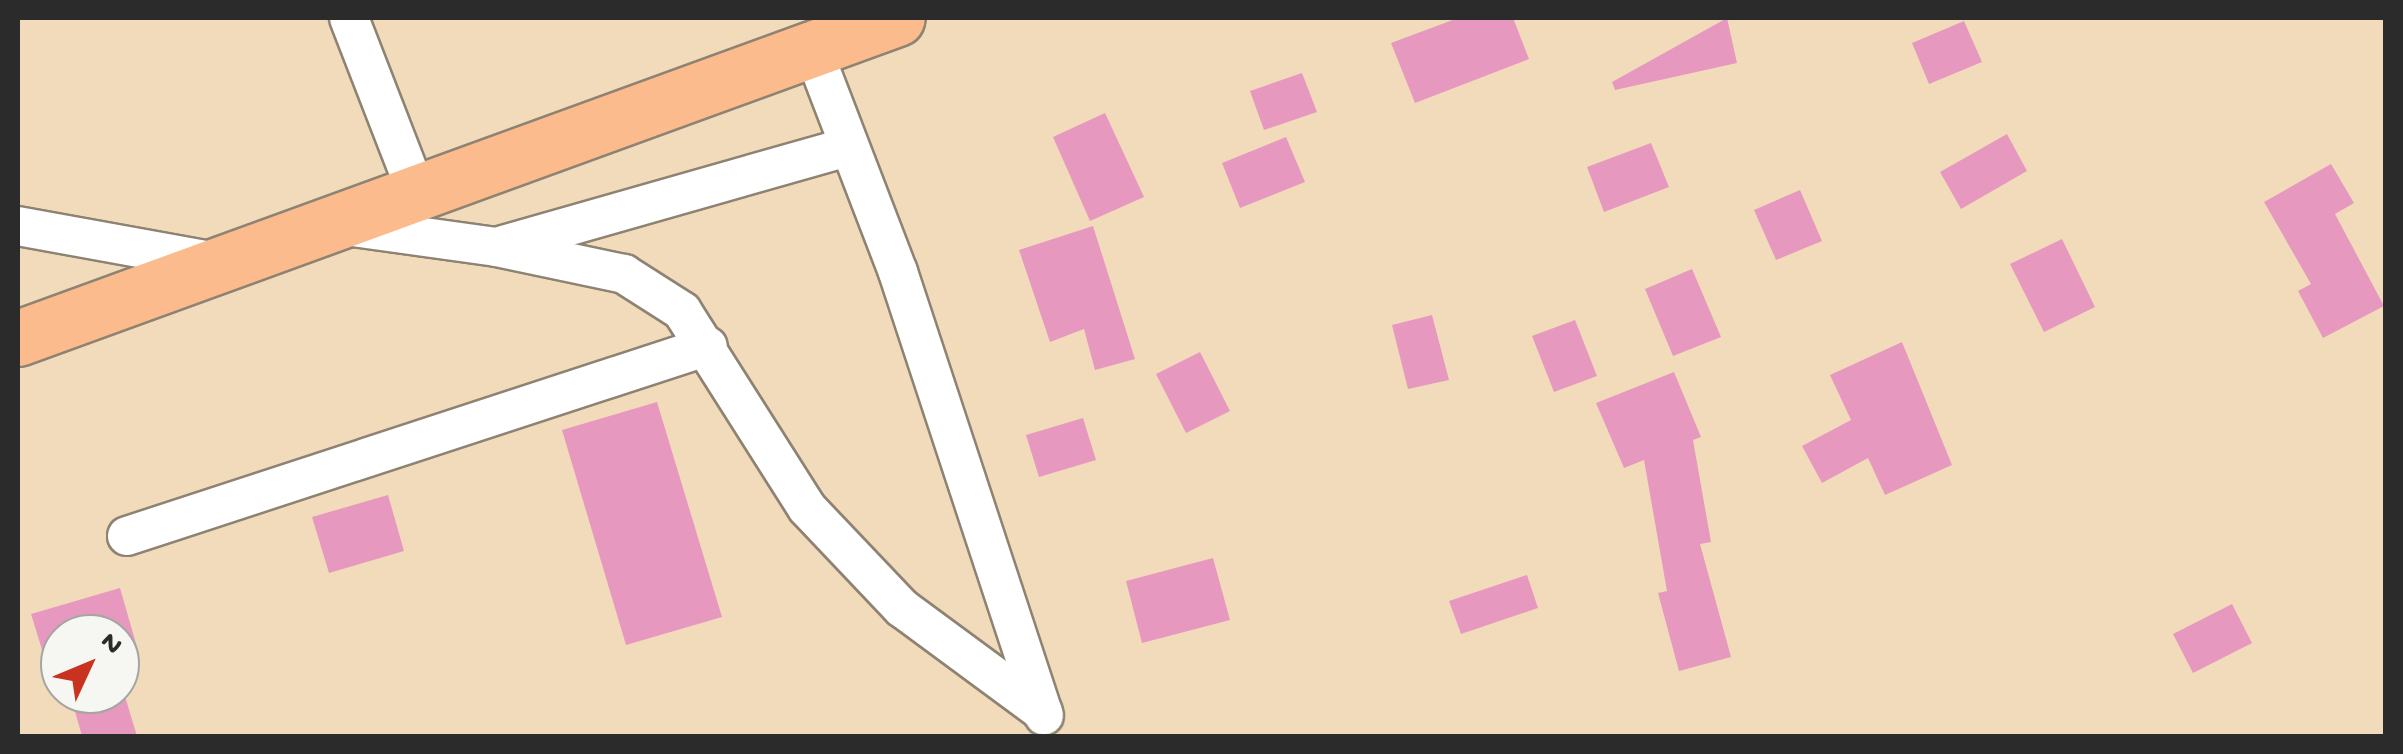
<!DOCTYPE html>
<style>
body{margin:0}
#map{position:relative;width:2403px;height:754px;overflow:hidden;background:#f2dbbb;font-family:"Gochi Hand",sans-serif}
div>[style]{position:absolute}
.building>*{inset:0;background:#e798bf}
.roads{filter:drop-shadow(2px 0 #8e8373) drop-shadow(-2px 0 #8e8373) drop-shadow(0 2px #8e8373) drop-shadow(0 -2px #8e8373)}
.street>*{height:38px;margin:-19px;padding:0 19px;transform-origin:19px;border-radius:19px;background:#fff}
.primary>*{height:55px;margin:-27.5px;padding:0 27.5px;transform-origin:27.5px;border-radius:27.5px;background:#fbbb8d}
span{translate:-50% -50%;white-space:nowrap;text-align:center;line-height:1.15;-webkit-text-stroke:8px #f6f6f2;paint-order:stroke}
.frame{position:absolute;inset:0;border:20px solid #2b2b2b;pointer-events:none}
.north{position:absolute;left:40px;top:614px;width:100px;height:100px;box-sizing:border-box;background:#f6f6f2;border:2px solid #a5a5a2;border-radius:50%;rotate:46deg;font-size:28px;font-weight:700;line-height:40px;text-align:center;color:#2b2b2b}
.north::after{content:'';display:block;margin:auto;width:35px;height:45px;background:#c8321e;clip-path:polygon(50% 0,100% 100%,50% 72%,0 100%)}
</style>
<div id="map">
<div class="building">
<i style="clip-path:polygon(1458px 18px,1513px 18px,1529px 59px,1415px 103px,1391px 43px)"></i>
<i style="clip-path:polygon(1727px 18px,1737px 63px,1615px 90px,1612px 82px)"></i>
<i style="clip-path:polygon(1964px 21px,1982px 62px,1929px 84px,1912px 43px)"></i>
<i style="clip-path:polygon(1302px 73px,1317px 112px,1264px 130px,1250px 91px)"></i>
<i style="clip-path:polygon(1105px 113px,1144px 197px,1090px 221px,1053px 137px)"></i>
<i style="clip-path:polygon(2007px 134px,2027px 171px,1961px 209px,1940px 172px)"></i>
<i style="clip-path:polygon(1286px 137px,1305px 182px,1240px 208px,1222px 163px)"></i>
<i style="clip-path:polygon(1651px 143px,1669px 187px,1604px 212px,1587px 167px)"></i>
<i style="clip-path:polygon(2331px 164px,2354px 203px,2335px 214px,2384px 306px,2323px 338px,2298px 291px,2311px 284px,2264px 202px)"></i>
<i style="clip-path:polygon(1800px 190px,1822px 241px,1776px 260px,1754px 210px)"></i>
<i style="clip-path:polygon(1093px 226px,1135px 359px,1095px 370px,1084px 329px,1050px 342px,1019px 250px)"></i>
<i style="clip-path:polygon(2062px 239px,2095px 307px,2044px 332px,2010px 264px)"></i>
<i style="clip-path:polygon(1692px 269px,1721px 337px,1673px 356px,1645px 289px)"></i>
<i style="clip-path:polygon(1432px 315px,1449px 380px,1408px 389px,1392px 325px)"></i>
<i style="clip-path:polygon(1575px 320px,1597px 376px,1554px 392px,1532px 336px)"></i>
<i style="clip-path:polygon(1902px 342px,1952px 465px,1885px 495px,1868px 458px,1822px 483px,1802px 446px,1851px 420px,1830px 375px)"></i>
<i style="clip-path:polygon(1200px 352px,1230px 411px,1186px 433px,1156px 374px)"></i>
<i style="clip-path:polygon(1674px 372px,1701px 437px,1693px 440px,1711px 542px,1700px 544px,1731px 657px,1679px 671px,1658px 593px,1667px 591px,1644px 460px,1624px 468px,1596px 403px)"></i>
<i style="clip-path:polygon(657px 402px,722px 617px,626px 645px,562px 430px)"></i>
<i style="clip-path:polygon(1083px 418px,1096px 460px,1039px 477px,1026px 435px)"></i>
<i style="clip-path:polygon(388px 495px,404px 551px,329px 573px,312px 517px)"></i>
<i style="clip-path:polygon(1213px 558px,1230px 620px,1142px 643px,1126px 581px)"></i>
<i style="clip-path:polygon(1527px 575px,1538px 608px,1461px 634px,1449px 601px)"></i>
<i style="clip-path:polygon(120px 588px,139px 654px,120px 659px,120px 634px,60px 634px,60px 677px,51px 679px,31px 614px)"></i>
<i style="clip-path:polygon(2232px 604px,2252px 643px,2193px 673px,2173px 634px)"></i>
<i style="clip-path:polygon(120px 680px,137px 736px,82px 736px,70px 694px,120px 694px)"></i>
</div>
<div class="roads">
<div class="street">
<i style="left:349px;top:18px;width:186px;rotate:68.8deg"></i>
<i style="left:812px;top:48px;width:240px;rotate:69deg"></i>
<i style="left:898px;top:272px;width:467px;rotate:71.8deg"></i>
<i style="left:338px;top:225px;width:160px;rotate:7.9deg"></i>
<i style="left:496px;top:247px;width:131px;rotate:11.9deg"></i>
<i style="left:624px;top:274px;width:69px;rotate:32.5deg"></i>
<i style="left:682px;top:311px;width:233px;rotate:57.6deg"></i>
<i style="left:807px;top:508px;width:138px;rotate:46.5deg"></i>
<i style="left:902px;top:608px;width:175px;rotate:36.4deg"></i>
<i style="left:18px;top:226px;width:202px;rotate:10.3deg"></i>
<i style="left:503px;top:245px;width:359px;rotate:-15.9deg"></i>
<i style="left:127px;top:536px;width:611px;rotate:-18.11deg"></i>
</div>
<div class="primary">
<i style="left:18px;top:338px;width:935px;rotate:-20deg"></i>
</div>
</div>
<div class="frame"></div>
<div class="north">N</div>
</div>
